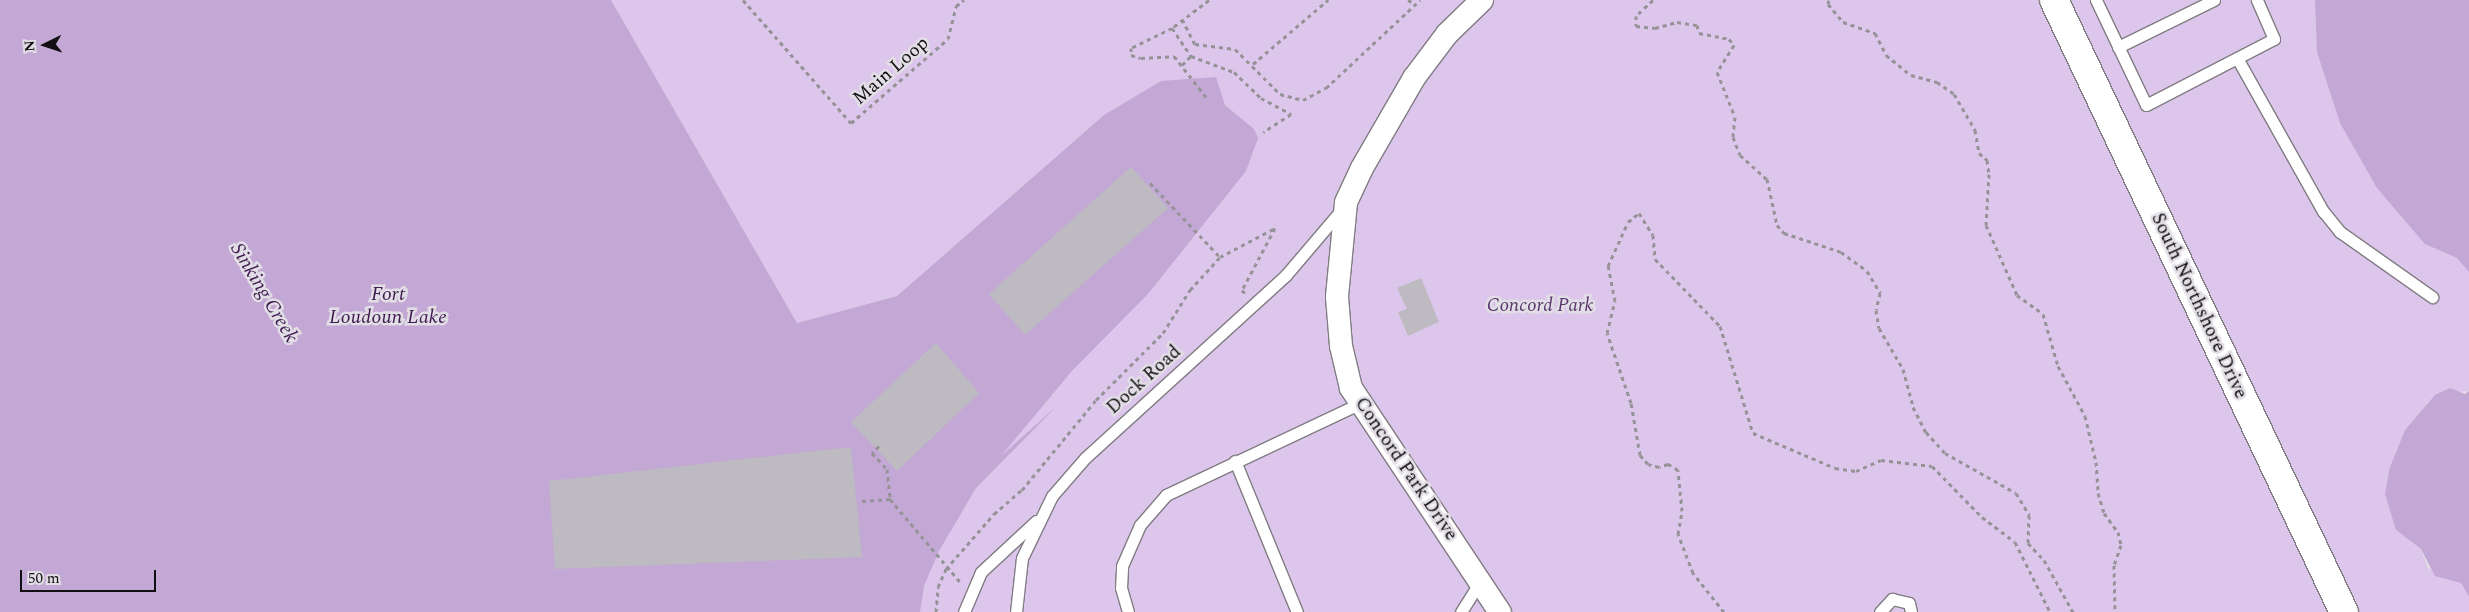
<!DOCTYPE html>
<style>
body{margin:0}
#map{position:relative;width:2469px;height:612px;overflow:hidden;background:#e2dee5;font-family:Spectral,serif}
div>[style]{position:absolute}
.green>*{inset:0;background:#ddc6eb}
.water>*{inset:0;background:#c3a7d4}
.building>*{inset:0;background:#bebac1}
.path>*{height:3px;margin-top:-1.5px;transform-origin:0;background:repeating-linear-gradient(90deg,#969398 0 4px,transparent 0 8px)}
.roads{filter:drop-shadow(1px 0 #807c82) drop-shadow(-1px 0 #807c82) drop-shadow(0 1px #807c82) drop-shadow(0 -1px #807c82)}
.service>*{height:11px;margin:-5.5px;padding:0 5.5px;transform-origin:5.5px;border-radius:5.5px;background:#fff}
.minor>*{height:22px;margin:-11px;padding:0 11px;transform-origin:11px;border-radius:11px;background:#fff}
.secondary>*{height:28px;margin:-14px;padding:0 14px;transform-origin:14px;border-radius:14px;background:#fff}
span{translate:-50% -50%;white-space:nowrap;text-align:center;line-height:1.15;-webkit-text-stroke:5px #e2dee5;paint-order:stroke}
.street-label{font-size:19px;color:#110f12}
.park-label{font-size:19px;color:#5a356e;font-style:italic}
.water-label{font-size:20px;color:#3f1b52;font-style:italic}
.north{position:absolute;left:20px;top:20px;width:50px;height:50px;-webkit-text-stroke:4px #e2dee5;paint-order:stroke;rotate:266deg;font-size:14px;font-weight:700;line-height:20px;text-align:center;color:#110f12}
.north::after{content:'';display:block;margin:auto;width:18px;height:22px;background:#110f12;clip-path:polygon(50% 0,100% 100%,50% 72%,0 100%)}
.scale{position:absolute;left:20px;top:570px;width:136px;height:22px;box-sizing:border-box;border:2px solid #110f12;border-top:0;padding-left:6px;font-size:15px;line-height:18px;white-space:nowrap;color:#110f12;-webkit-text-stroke:4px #e2dee5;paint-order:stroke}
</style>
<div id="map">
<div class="green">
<i style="clip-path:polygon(611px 0,2353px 0,2469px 253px,2469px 391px,2435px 395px,2405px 430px,2390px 467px,2396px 530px,2421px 549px,2428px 568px,2461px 583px,2469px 597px,2469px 612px,899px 612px,899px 587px,1011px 442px,1072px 371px,1148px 294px,1254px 129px,1225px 105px,1221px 94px,1104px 115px,897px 296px,797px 323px)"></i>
</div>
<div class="water">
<i style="clip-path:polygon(0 0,611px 0,797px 323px,897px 296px,1104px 115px,1161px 81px,1216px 77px,1225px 105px,1254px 129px,1258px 138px,1246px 171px,1148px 294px,1072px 371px,1001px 456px,1057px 406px,976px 488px,939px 551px,924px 586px,920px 612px,0 612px)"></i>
<i style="clip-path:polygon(2315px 0,2469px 0,2469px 272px,2457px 258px,2425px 244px,2406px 222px,2377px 188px,2340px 123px,2317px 52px)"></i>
<i style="clip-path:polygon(2450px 388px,2465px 394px,2469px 391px,2469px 597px,2461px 583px,2435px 576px,2421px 549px,2396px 530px,2385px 494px,2390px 467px,2405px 430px,2435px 395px)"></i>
</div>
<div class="building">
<i style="clip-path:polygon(1131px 167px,1168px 208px,1025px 335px,989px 294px)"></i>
<i style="clip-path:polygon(1421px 278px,1439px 322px,1408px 336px,1398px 312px,1407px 309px,1397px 288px)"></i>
<i style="clip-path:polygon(936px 343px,979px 393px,897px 471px,851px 422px)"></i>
<i style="clip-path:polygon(851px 447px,862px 557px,555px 569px,549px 481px)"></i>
</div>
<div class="path">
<i style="left:743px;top:0;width:164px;rotate:48.7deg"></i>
<i style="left:851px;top:123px;width:128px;rotate:-40.9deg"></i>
<i style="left:948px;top:39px;width:34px;rotate:-76deg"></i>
<i style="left:956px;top:6px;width:10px;rotate:-37deg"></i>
<i style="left:1209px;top:0;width:46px;rotate:142.9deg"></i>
<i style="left:1172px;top:28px;width:34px;rotate:56deg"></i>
<i style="left:1191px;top:56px;width:46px;rotate:20.4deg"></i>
<i style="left:1234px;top:72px;width:37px;rotate:44deg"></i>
<i style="left:1261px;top:98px;width:34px;rotate:28deg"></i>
<i style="left:1291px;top:114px;width:33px;rotate:147deg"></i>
<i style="left:1408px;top:0;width:8px;rotate:30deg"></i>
<i style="left:1653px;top:0;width:23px;rotate:137deg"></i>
<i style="left:1636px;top:16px;width:10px;rotate:90deg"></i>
<i style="left:1636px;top:26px;width:19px;rotate:6deg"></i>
<i style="left:1655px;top:28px;width:23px;rotate:-15deg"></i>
<i style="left:1677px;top:22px;width:20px;rotate:9deg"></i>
<i style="left:1697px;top:25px;width:8px;rotate:76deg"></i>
<i style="left:1699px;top:33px;width:31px;rotate:11deg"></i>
<i style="left:1729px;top:39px;width:8px;rotate:50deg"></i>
<i style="left:1734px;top:45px;width:32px;rotate:122deg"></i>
<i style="left:1717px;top:72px;width:48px;rotate:68.2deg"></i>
<i style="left:1735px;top:117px;width:20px;rotate:96deg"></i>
<i style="left:1733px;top:137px;width:19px;rotate:69deg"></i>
<i style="left:1740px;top:155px;width:36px;rotate:42deg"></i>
<i style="left:1767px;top:179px;width:47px;rotate:77.7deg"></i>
<i style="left:1777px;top:225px;width:11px;rotate:49deg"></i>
<i style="left:1784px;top:233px;width:60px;rotate:18.4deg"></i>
<i style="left:1841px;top:252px;width:32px;rotate:36deg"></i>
<i style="left:1867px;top:271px;width:26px;rotate:59deg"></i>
<i style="left:1880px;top:293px;width:17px;rotate:103deg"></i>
<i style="left:1876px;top:310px;width:18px;rotate:81deg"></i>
<i style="left:1879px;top:328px;width:48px;rotate:59.7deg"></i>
<i style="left:1903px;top:369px;width:39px;rotate:75deg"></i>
<i style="left:1913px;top:407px;width:28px;rotate:63deg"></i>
<i style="left:1926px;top:432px;width:28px;rotate:48deg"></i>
<i style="left:1945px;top:453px;width:81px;rotate:29.4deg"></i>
<i style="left:2016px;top:493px;width:26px;rotate:59deg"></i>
<i style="left:2029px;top:515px;width:28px;rotate:92deg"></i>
<i style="left:2028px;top:543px;width:23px;rotate:47deg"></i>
<i style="left:2044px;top:560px;width:60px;rotate:60.9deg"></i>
<i style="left:1829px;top:0;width:4px;rotate:104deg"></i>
<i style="left:1828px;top:4px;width:23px;rotate:50deg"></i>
<i style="left:1843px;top:22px;width:34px;rotate:19deg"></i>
<i style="left:1875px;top:33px;width:25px;rotate:63deg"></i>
<i style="left:1886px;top:55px;width:32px;rotate:39deg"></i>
<i style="left:1911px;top:75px;width:27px;rotate:15deg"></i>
<i style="left:1937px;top:82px;width:21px;rotate:35deg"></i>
<i style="left:1954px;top:94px;width:42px;rotate:59.7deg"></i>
<i style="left:1975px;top:130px;width:23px;rotate:80deg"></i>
<i style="left:1979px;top:153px;width:11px;rotate:41deg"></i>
<i style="left:1987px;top:160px;width:14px;rotate:82deg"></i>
<i style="left:1989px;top:174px;width:51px;rotate:93.4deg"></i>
<i style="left:1986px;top:225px;width:77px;rotate:66.1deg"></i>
<i style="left:2017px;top:295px;width:32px;rotate:36deg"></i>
<i style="left:2043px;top:314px;width:54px;rotate:73.9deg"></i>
<i style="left:2058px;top:366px;width:57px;rotate:61.6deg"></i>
<i style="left:2085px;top:416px;width:47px;rotate:76.6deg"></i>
<i style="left:2096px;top:462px;width:31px;rotate:86deg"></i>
<i style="left:2098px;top:493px;width:21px;rotate:73deg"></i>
<i style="left:2104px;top:513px;width:24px;rotate:54deg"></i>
<i style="left:2118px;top:532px;width:13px;rotate:77deg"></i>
<i style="left:2121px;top:545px;width:21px;rotate:109deg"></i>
<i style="left:2114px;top:565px;width:47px;rotate:88.8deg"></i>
<i style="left:1182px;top:19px;width:28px;rotate:63deg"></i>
<i style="left:1195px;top:44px;width:40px;rotate:7.1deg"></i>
<i style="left:1235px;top:49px;width:64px;rotate:45deg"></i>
<i style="left:1280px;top:94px;width:24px;rotate:15deg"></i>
<i style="left:1303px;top:100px;width:26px;rotate:-28deg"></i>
<i style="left:1326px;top:88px;width:129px;rotate:-43.1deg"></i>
<i style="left:1172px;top:28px;width:46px;rotate:154deg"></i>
<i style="left:1131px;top:48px;width:7px;rotate:90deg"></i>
<i style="left:1131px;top:55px;width:10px;rotate:17deg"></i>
<i style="left:1141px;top:58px;width:33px;rotate:-3deg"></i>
<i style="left:1174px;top:56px;width:52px;rotate:52deg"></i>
<i style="left:1253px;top:64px;width:99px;rotate:-40.5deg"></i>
<i style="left:1182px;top:65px;width:13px;rotate:-45deg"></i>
<i style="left:1150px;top:183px;width:102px;rotate:46.6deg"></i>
<i style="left:879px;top:446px;width:10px;rotate:135deg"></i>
<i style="left:872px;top:453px;width:22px;rotate:47deg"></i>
<i style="left:887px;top:469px;width:30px;rotate:84deg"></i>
<i style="left:890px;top:499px;width:110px;rotate:49.8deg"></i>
<i style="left:862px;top:501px;width:28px;rotate:-4deg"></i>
<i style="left:936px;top:612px;width:25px;rotate:-85deg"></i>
<i style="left:938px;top:587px;width:20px;rotate:-66deg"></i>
<i style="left:946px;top:569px;width:73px;rotate:-48.9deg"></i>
<i style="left:994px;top:514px;width:37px;rotate:-41deg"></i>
<i style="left:1022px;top:490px;width:117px;rotate:-50.6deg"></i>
<i style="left:1096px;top:400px;width:95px;rotate:-45deg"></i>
<i style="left:1163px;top:333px;width:51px;rotate:-57.9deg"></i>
<i style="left:1190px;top:290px;width:45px;rotate:-47.7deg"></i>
<i style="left:1220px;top:257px;width:62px;rotate:-27.8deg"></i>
<i style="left:1275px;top:228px;width:70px;rotate:118deg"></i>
<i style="left:1242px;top:290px;width:6px;rotate:51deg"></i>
<i style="left:1724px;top:612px;width:50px;rotate:-128.5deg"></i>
<i style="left:1693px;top:573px;width:42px;rotate:-111deg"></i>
<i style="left:1678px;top:534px;width:23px;rotate:-80deg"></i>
<i style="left:1682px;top:511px;width:41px;rotate:-95.6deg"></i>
<i style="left:1678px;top:470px;width:12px;rotate:-149deg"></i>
<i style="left:1668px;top:464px;width:9px;rotate:162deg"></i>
<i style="left:1659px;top:467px;width:11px;rotate:-165deg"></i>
<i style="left:1648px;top:464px;width:12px;rotate:-132deg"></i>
<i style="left:1640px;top:455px;width:53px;rotate:-99.8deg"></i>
<i style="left:1631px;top:403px;width:74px;rotate:-108.9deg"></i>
<i style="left:1607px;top:333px;width:33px;rotate:-76deg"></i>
<i style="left:1615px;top:301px;width:36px;rotate:-101deg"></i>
<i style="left:1608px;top:266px;width:48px;rotate:-65.6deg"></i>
<i style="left:1628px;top:222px;width:14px;rotate:-39deg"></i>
<i style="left:1639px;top:213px;width:26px;rotate:58deg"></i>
<i style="left:1653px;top:235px;width:24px;rotate:85deg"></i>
<i style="left:1655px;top:259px;width:93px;rotate:45.9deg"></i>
<i style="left:1720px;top:326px;width:112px;rotate:72.9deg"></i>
<i style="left:1753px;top:433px;width:89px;rotate:23.1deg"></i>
<i style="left:1835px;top:468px;width:21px;rotate:8deg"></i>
<i style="left:1856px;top:471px;width:27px;rotate:-24deg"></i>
<i style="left:1881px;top:460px;width:51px;rotate:6.7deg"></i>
<i style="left:1932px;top:466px;width:71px;rotate:45.6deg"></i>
<i style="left:1982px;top:517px;width:41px;rotate:37.1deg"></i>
<i style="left:2015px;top:542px;width:78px;rotate:63.4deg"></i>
</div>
<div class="roads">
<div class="service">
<i style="left:2096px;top:0;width:116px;rotate:64.5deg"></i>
<i style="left:2146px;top:105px;width:144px;rotate:-27.3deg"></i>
<i style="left:2274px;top:39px;width:43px;rotate:-113.6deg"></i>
<i style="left:2118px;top:47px;width:107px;rotate:-26.1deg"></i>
<i style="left:2237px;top:58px;width:176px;rotate:60.7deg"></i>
<i style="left:2323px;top:211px;width:27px;rotate:51deg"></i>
<i style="left:2340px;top:232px;width:113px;rotate:35.2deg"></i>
<i style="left:1235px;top:461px;width:163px;rotate:67.7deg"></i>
<i style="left:964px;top:612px;width:43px;rotate:-67deg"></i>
<i style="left:981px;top:572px;width:75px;rotate:-42.8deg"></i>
<i style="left:1016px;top:612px;width:54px;rotate:-83.7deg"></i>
<i style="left:1022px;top:558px;width:69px;rotate:-64.2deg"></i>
<i style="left:1052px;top:496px;width:50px;rotate:-49deg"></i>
<i style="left:1085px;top:458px;width:272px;rotate:-42.3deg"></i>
<i style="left:1286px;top:275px;width:88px;rotate:-49.6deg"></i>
<i style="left:1128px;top:612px;width:25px;rotate:-106deg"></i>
<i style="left:1121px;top:588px;width:22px;rotate:-87deg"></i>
<i style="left:1122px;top:566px;width:45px;rotate:-66.3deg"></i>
<i style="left:1140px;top:525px;width:40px;rotate:-49deg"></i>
<i style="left:1166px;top:495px;width:216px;rotate:-25.3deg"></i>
<i style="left:1461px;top:612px;width:36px;rotate:-58deg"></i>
<i style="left:1880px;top:612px;width:18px;rotate:-47deg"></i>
<i style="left:1892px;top:599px;width:17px;rotate:13deg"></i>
<i style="left:1909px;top:603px;width:9px;rotate:77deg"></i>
</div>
<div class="minor">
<i style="left:1482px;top:0;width:49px;rotate:135.8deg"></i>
<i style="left:1447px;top:34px;width:55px;rotate:126.9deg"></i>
<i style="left:1414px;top:78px;width:104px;rotate:120deg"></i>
<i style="left:1362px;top:168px;width:38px;rotate:115deg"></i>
<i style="left:1346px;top:203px;width:94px;rotate:95.5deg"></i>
<i style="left:1337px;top:297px;width:49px;rotate:85.3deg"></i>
<i style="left:1341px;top:346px;width:43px;rotate:76.6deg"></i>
<i style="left:1351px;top:388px;width:269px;rotate:56.4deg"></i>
</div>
<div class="secondary">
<i style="left:2054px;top:0;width:677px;rotate:64.65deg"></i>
</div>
</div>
<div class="street-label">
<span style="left:891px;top:71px;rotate:-41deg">Main Loop</span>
<span style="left:2199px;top:306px;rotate:65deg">South Northshore Drive</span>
<span style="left:1144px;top:380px;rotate:-42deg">Dock Road</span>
<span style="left:1406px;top:469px;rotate:56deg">Concord Park Drive</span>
</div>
<div class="park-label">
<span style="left:1540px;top:306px">Concord Park</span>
</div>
<div class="water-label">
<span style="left:264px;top:293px;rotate:59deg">Sinking Creek</span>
<span style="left:388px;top:306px">Fort<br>Loudoun Lake</span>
</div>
<div class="north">N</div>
<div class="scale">50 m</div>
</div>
